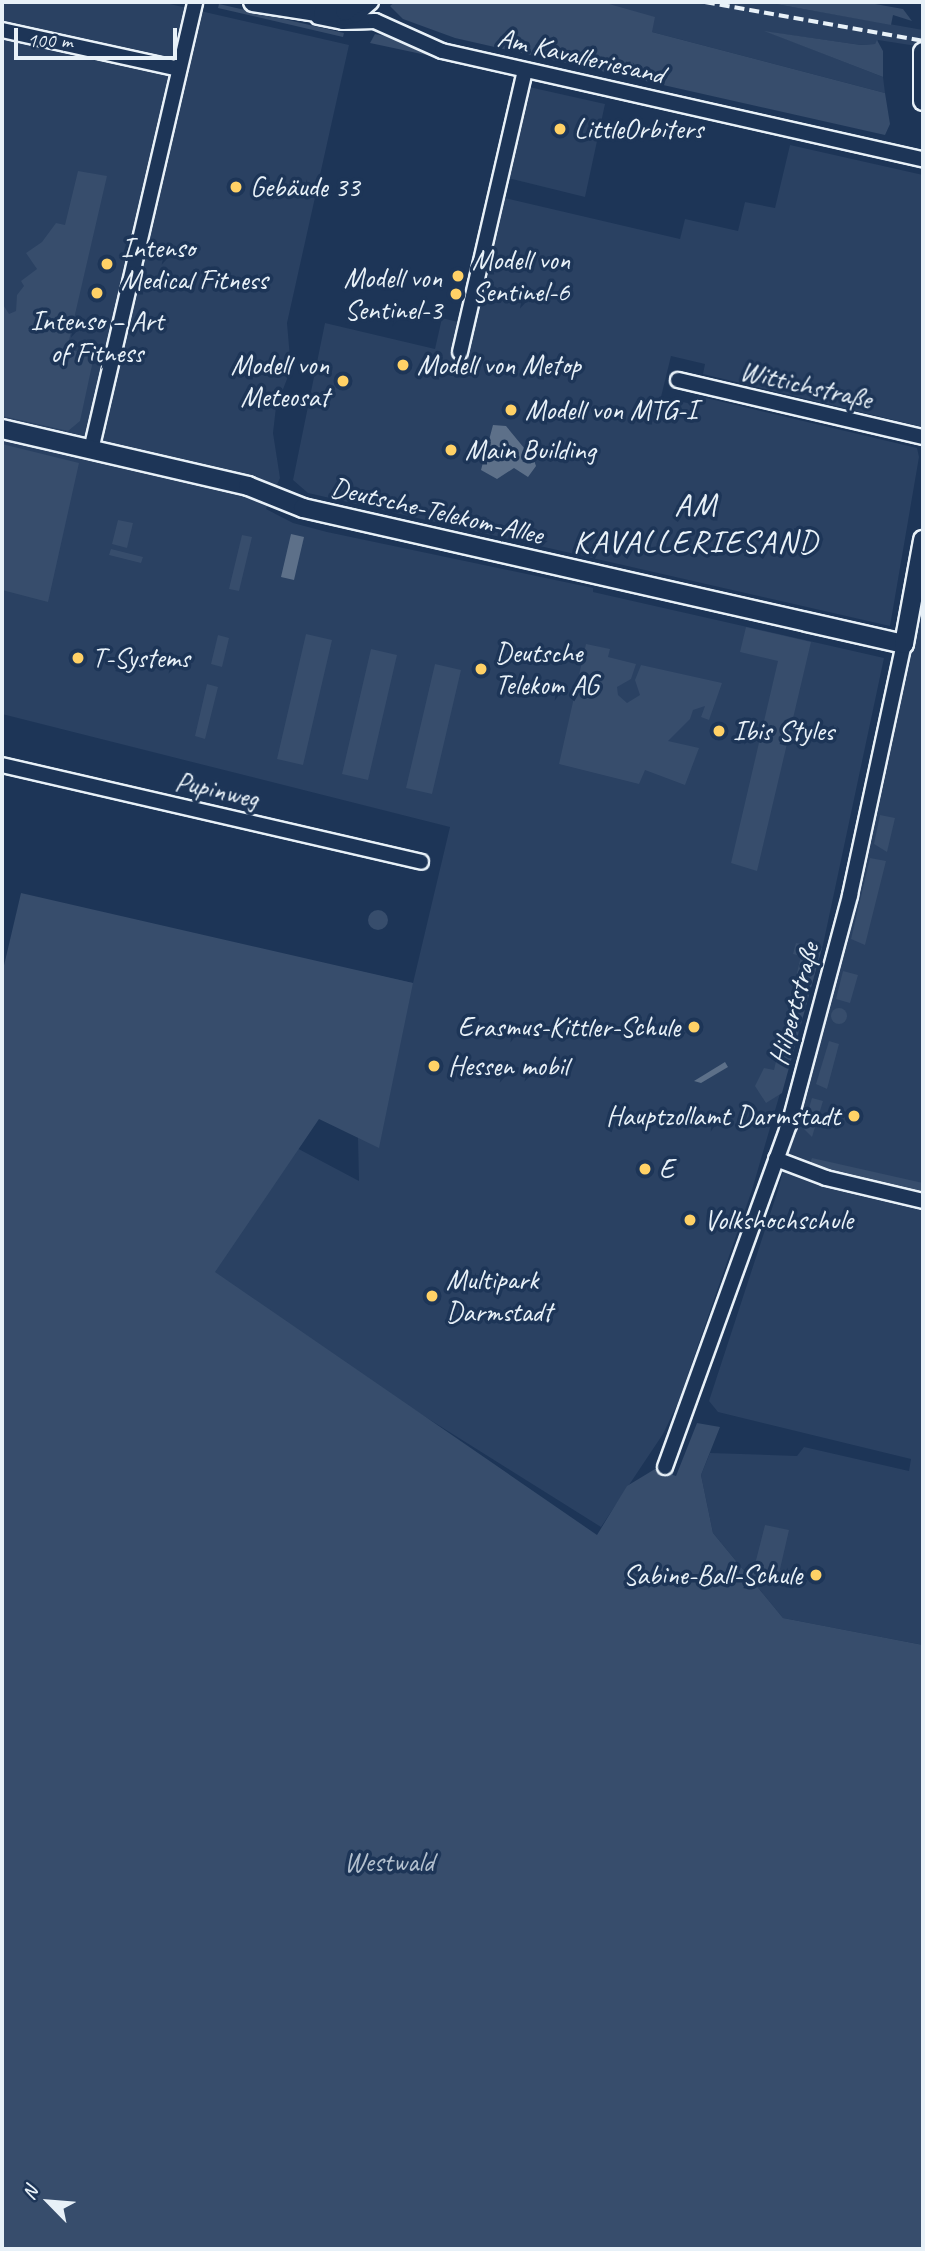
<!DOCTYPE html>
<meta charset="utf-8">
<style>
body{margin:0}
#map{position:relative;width:925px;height:2251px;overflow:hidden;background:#1d3557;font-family:Caveat,sans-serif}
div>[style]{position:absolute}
.built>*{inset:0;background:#2a4162}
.green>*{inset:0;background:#374d6c}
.round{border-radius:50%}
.water>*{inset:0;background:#5d7089}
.roads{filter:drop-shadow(2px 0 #e8f1f8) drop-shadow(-2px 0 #e8f1f8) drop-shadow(0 2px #e8f1f8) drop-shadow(0 -2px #e8f1f8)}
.minor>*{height:14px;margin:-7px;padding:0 7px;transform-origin:7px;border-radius:7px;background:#1d3557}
.major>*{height:18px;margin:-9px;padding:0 9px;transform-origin:9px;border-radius:9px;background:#1d3557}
.rail>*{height:3.5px;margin-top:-1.75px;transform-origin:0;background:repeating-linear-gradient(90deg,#e8f1f8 0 10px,transparent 0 15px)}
.dots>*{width:19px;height:19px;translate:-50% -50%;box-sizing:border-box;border:4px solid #1d3557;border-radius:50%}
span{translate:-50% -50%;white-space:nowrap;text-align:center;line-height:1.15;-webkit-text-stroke:7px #1d3557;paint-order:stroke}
.street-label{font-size:28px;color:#e8f1f8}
.poi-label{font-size:28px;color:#e8f1f8}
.left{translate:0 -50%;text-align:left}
.right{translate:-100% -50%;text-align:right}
.park-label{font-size:28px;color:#b3c0ce}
.quarter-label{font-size:32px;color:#e8f1f8;letter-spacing:2px}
.frame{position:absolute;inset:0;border:4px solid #e8f1f8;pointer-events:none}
.north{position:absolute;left:14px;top:2167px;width:70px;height:70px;-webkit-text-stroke:5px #1d3557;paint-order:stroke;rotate:295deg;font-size:19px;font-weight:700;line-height:28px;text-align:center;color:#e8f1f8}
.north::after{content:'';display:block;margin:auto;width:24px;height:32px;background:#e8f1f8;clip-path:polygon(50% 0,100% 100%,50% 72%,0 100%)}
.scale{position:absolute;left:14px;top:28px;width:163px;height:32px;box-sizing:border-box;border:4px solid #e8f1f8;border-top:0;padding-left:9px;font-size:21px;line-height:24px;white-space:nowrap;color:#e8f1f8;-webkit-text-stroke:5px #1d3557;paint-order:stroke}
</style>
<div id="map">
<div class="built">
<i style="clip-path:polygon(2px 2px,161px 2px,349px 45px,287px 323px,291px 369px,276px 407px,273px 433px,280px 478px,266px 509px,293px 523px,327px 532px,593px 588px,593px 592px,884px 658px,823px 945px,752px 1190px,678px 1403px,663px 1434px,601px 1527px,194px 1272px,276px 1137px,359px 1181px,354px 970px,413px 983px,450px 827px,2px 714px)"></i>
<i style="clip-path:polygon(602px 2px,765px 2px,923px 30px,923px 47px,878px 40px,875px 44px,861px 45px,768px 32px,883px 77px,885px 93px,652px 32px)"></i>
<i style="clip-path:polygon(529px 87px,605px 104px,585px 197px,508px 178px)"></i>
<i style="clip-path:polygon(790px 145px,923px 175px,923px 427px,703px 374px,705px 364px,671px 356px,661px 397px,696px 405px,698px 396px,917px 448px,919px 457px,890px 626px,308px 493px,293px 480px,325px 323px,435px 349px,442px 318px,474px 326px,505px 198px,680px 239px,685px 219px,738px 231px,745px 202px,775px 208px)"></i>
<i style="clip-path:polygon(923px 601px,923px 1645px,783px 1618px,713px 1533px,701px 1475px,710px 1453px,797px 1456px,804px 1447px,909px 1471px,911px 1459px,718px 1412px,709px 1401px,778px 1190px,848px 925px)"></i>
</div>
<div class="green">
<i style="clip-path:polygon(395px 2px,602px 2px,655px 17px,652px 32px,885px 93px,890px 124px,885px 135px,455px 38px,403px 19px,390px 6px)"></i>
<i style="clip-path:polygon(765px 2px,864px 2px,903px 9px,912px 21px,893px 15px,891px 25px)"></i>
<i style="clip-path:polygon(219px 4px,344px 33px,343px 37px,218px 8px)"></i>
<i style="clip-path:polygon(764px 31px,861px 45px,875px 44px,877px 40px,883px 51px,883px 77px)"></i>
<i style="clip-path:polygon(375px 34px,385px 36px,431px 56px,370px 43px)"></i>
<i style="clip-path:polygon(78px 171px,107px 176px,67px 349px,94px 356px,80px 421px,68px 431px,2px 416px,2px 303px,9px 314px,16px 311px,17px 295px,24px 286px,21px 281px,37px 269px,26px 253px,42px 242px,56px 223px,65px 225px)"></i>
<i style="clip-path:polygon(2px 444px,79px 463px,48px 602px,2px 590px)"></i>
<i style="clip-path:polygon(118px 520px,133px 523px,127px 548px,112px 544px)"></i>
<i style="clip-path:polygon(242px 535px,252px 537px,239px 591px,229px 589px)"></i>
<i style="clip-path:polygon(111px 549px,143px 557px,141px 563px,109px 555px)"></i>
<i style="clip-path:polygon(746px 627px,811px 642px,757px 871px,731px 863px,778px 661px,740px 652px)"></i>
<i style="clip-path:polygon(306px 634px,332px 640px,303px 765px,277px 759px)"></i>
<i style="clip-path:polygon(218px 635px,229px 638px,222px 667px,211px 664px)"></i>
<i style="clip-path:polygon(586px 644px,610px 649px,608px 657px,636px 664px,631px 679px,617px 687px,618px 695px,627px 703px,640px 695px,635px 680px,641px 665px,722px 683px,709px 720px,701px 717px,705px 706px,693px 710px,690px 719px,668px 741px,699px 748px,685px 785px,645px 770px,639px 784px,559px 764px)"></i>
<i style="clip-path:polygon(371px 649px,397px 655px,368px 780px,342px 774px)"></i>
<i style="clip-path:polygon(435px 664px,461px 670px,432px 794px,406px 788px)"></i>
<i style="clip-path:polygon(207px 684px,218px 687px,205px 739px,195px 736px)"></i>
<i style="clip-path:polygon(880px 815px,895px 818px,887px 852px,874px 844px)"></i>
<i style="clip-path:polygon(870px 858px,886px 861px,865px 945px,851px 939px)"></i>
<i style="clip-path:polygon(21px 893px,413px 983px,379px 1148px,319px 1119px,215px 1272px,597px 1535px,627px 1486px,655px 1469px,676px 1476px,697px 1423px,720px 1427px,701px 1475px,713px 1533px,783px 1618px,923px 1645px,923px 2249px,2px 2249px,2px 974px)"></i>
<i class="round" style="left:368px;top:910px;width:20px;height:20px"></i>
<i style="clip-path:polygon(796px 943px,822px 948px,782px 1093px,766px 1103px,755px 1086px,764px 1068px,774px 1070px,801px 956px,793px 954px)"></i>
<i style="clip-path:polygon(843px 971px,858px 975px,850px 1003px,836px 999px)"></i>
<i class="round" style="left:831px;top:1008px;width:16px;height:16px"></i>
<i style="clip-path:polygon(829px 1041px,839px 1044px,827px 1089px,816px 1084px)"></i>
<i style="clip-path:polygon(812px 1098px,823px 1101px,812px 1137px,803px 1128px)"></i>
<i style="clip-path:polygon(812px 1158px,923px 1183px,923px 1192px,822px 1169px,810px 1163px)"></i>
<i style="clip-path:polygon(765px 1525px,789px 1530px,777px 1582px,752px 1576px)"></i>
</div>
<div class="water">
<i style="clip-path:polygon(493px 425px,506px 426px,534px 460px,536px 466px,528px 477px,514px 468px,497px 479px,481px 470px)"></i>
<i style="clip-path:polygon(291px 534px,304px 537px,294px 580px,281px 577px)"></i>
<i style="clip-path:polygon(725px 1062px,728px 1067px,701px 1083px,694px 1081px)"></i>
</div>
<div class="roads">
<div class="minor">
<i style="left:318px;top:17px;width:25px;rotate:11deg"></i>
<i style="left:343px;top:22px;width:32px;rotate:-2deg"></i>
<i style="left:375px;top:21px;width:73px;rotate:24.1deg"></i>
<i style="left:442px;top:51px;width:493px;rotate:12.7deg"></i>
<i style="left:343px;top:18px;width:13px;rotate:-13deg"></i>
<i style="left:356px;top:15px;width:20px;rotate:-41deg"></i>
<i style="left:2px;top:30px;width:181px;rotate:12.4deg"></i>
<i style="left:460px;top:352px;width:289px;rotate:-77deg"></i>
<i style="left:678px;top:380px;width:252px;rotate:13.1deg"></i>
<i style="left:91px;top:450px;width:460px;rotate:-76.9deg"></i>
<i style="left:2px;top:765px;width:430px;rotate:13deg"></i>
<i style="left:776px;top:1159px;width:53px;rotate:20.8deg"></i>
<i style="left:826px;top:1178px;width:100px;rotate:13.3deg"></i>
<i style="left:665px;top:1467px;width:364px;rotate:-70.1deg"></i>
<i style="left:789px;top:1125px;width:238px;rotate:-75.1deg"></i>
<i style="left:850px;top:895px;width:257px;rotate:-77.9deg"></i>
</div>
<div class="major">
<i style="left:253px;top:2px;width:71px;rotate:8.9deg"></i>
<i style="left:323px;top:13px;width:22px;rotate:-5deg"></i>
<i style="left:345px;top:11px;width:16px;rotate:-35deg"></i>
<i style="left:923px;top:52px;width:49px;rotate:90deg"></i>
<i style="left:2px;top:429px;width:253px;rotate:13deg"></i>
<i style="left:248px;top:486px;width:59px;rotate:21.8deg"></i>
<i style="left:303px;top:508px;width:616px;rotate:12.75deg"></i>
<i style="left:904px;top:644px;width:106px;rotate:-79.6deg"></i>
</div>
</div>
<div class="rail">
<i style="left:705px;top:2px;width:221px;rotate:10.1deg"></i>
</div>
<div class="dots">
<i style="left:560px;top:129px;background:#ffd166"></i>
<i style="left:236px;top:187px;background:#ffd166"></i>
<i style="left:107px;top:264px;background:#ffd166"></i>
<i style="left:458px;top:276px;background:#ffd166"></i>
<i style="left:97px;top:293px;background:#ffd166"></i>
<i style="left:456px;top:294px;background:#ffd166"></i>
<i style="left:403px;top:365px;background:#ffd166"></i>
<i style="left:343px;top:381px;background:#ffd166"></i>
<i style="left:511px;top:410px;background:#ffd166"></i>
<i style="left:451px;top:450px;background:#ffd166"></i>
<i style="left:78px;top:658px;background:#ffd166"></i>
<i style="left:481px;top:669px;background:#ffd166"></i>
<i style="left:719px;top:731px;background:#ffd166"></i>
<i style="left:694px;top:1027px;background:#ffd166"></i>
<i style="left:434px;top:1066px;background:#ffd166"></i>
<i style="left:854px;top:1116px;background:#ffd166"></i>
<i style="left:645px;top:1169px;background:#ffd166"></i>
<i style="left:690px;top:1220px;background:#ffd166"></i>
<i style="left:432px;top:1296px;background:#ffd166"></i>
<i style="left:816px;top:1575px;background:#ffd166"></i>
</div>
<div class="street-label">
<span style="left:581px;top:56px;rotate:13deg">Am Kavalleriesand</span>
<span style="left:806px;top:385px;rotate:13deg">Wittichstraße</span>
<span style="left:437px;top:511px;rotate:13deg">Deutsche-Telekom-Allee</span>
<span style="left:217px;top:790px;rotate:13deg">Pupinweg</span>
<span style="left:794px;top:1004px;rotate:-75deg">Hilpertstraße</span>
</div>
<div class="poi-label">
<span class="left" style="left:574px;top:129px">LittleOrbiters</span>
<span class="left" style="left:250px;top:187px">Gebäude 33</span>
<span class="left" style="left:121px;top:264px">Intenso<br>Medical Fitness</span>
<span class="left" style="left:472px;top:276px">Modell von<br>Sentinel-6</span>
<span class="right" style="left:442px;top:294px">Modell von<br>Sentinel-3</span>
<span style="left:97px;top:337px">Intenso – Art<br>of Fitness</span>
<span class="right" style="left:329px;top:381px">Modell von<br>Meteosat</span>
<span class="left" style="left:417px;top:365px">Modell von Metop</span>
<span class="left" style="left:525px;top:410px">Modell von MTG-I</span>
<span class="left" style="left:465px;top:450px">Main Building</span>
<span class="left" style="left:495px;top:669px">Deutsche<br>Telekom AG</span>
<span class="left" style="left:92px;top:658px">T-Systems</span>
<span class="left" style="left:733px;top:731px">Ibis Styles</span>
<span class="right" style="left:680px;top:1027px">Erasmus-Kittler-Schule</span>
<span class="left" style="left:448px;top:1066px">Hessen mobil</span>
<span class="right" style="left:840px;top:1116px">Hauptzollamt Darmstadt</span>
<span class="left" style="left:659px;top:1169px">E</span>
<span class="left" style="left:704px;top:1220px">Volkshochschule</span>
<span class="left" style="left:446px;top:1296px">Multipark<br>Darmstadt</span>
<span class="right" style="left:802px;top:1575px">Sabine-Ball-Schule</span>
</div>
<div class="park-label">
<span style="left:389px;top:1862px">Westwald</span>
</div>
<div class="quarter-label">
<span style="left:696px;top:524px">AM<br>KAVALLERIESAND</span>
</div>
<div class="frame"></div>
<div class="north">N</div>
<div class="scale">100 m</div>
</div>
